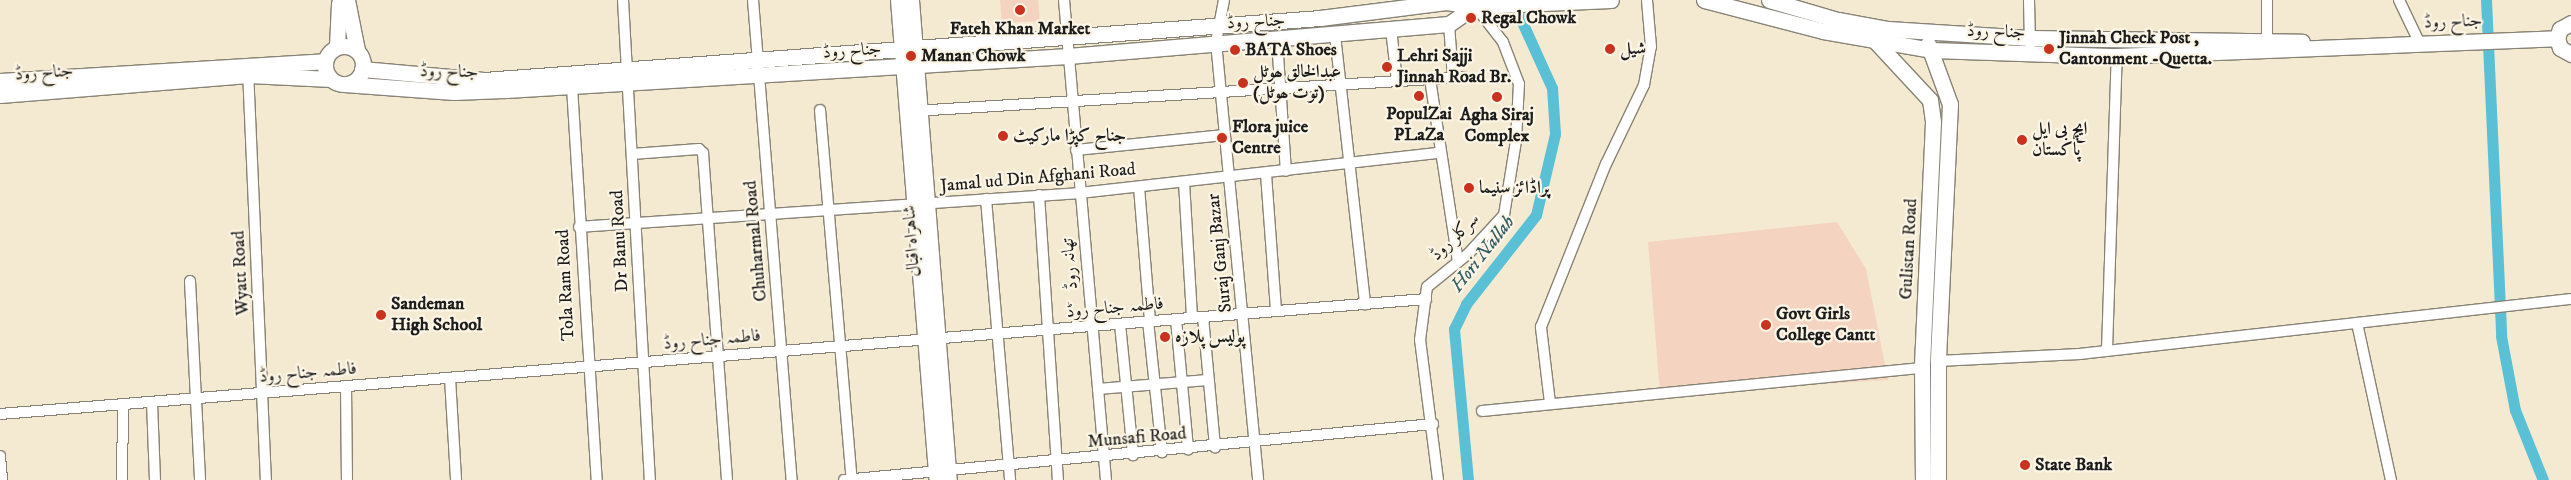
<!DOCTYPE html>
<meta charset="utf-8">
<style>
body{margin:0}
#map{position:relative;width:2571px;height:480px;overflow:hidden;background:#f4ead1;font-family:"IM FELL DW Pica",Amiri,serif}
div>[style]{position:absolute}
.built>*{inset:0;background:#f4d3c0}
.canal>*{height:11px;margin:-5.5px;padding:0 5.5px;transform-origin:5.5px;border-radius:5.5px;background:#59c0d6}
.roads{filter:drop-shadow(1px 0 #888376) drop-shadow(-1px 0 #888376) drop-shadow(0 1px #888376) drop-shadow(0 -1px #888376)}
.street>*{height:10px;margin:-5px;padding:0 5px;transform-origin:5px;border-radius:5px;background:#fff}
.secondary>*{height:15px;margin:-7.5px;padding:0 7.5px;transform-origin:7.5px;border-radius:7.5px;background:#fff}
.secondary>.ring{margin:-7.5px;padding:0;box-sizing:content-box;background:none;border:15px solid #fff;border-radius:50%}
.dots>*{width:14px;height:14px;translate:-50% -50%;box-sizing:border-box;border:2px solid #fcf5e5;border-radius:50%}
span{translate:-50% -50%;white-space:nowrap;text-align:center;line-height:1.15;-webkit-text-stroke:4.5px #fcf5e5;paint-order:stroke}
.poi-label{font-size:18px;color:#1c1c1c;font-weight:700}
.left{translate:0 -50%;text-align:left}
.street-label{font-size:18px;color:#1c1c1c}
.water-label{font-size:19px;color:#345e66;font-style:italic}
</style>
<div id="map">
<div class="built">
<i style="clip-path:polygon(1000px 0,1038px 0,1040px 21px,1002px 23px)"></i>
<i style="clip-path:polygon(1837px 222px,1866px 269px,1888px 380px,1660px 394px,1648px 242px)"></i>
</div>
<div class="canal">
<i style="left:2486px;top:0;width:336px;rotate:87.4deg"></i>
<i style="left:2501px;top:336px;width:75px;rotate:79.3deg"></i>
<i style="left:2515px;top:410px;width:75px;rotate:68.2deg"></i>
<i style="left:1468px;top:480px;width:152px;rotate:-95.3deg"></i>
<i style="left:1454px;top:329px;width:28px;rotate:-64deg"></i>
<i style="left:1466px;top:304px;width:113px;rotate:-51.8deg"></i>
<i style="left:1536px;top:215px;width:83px;rotate:-76.8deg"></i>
<i style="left:1555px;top:134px;width:46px;rotate:-93.7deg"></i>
<i style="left:1552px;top:88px;width:97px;rotate:-114.4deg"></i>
</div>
<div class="roads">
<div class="street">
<i style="left:623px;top:0;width:481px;rotate:86.8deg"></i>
<i style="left:753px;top:0;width:482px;rotate:85.4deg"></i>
<i style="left:1064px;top:0;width:482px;rotate:85deg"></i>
<i style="left:1224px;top:0;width:43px;rotate:100.8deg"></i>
<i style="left:1216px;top:42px;width:440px;rotate:84.5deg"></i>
<i style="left:2029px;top:0;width:44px;rotate:88.7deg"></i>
<i style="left:2399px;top:0;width:47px;rotate:64.5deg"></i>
<i style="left:1449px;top:24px;width:54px;rotate:85.8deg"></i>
<i style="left:1391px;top:29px;width:52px;rotate:83.4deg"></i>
<i style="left:1335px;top:35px;width:271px;rotate:83.6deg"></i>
<i style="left:2267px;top:39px;width:39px;rotate:-90deg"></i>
<i style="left:1277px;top:40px;width:131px;rotate:86.1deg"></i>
<i style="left:248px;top:70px;width:410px;rotate:87.5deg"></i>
<i style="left:1430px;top:79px;width:185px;rotate:81.3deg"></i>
<i style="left:572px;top:87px;width:394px;rotate:86.4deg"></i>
<i style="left:820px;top:110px;width:371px;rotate:85.1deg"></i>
<i style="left:914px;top:111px;width:550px;rotate:-3.54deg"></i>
<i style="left:1076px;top:150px;width:149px;rotate:-5.8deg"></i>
<i style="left:632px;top:154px;width:67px;rotate:-4.3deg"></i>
<i style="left:699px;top:149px;width:6px;rotate:45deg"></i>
<i style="left:703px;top:153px;width:328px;rotate:85.8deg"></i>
<i style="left:1266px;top:174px;width:137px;rotate:85.8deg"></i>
<i style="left:1184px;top:182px;width:136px;rotate:86.6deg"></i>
<i style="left:1139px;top:187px;width:134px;rotate:85.3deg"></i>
<i style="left:1039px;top:195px;width:286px;rotate:86.2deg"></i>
<i style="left:986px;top:199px;width:282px;rotate:85.1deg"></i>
<i style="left:579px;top:227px;width:502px;rotate:-3.88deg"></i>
<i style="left:1080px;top:193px;width:361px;rotate:-6.4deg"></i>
<i style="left:190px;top:281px;width:199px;rotate:87.1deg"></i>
<i style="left:1203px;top:317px;width:131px;rotate:84.7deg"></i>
<i style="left:1176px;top:319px;width:131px;rotate:84.7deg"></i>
<i style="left:1148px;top:321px;width:132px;rotate:83.9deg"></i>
<i style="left:2357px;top:323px;width:161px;rotate:77.8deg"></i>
<i style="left:1120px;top:324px;width:132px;rotate:84.3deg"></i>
<i style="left:2107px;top:350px;width:294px;rotate:-88.1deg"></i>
<i style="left:1938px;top:361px;width:142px;rotate:-2.8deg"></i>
<i style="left:2080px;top:354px;width:494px;rotate:-6.4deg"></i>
<i style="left:450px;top:378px;width:102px;rotate:86.6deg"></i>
<i style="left:346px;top:386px;width:94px;rotate:89.4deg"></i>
<i style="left:1098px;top:389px;width:110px;rotate:-4.7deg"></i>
<i style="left:152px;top:402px;width:78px;rotate:87.8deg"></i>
<i style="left:1550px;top:403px;width:77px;rotate:-96.8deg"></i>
<i style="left:1541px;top:327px;width:175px;rotate:-68.3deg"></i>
<i style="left:1606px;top:164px;width:88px;rotate:-64.3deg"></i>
<i style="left:1644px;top:85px;width:39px;rotate:-80deg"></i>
<i style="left:1651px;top:47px;width:47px;rotate:-94.9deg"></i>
<i style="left:1482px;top:411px;width:442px;rotate:-5.6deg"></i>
<i style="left:0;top:414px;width:1431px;rotate:-4.61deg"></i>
<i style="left:0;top:456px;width:24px;rotate:85deg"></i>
<i style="left:122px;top:480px;width:76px;rotate:-89.2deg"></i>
<i style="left:844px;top:480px;width:592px;rotate:-5.43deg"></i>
<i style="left:1438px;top:480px;width:141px;rotate:-97.3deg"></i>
<i style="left:1420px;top:340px;width:53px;rotate:-82.5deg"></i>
<i style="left:1427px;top:287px;width:54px;rotate:-39deg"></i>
<i style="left:1469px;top:253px;width:52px;rotate:-47.4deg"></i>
<i style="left:1504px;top:215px;width:75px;rotate:-80.8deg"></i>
<i style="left:1516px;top:141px;width:57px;rotate:-87deg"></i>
<i style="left:1519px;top:84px;width:45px;rotate:-110.9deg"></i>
<i style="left:1503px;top:42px;width:46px;rotate:-127.9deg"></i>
</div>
<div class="secondary">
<i style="left:347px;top:0;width:51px;rotate:78.7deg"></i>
<i style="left:898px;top:0;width:482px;rotate:85.4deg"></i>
<i style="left:911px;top:0;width:482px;rotate:85.5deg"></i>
<i style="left:1704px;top:0;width:123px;rotate:14.6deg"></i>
<i style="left:1823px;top:31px;width:111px;rotate:9.9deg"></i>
<i style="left:1932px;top:50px;width:185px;rotate:1.9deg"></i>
<i style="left:2117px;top:56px;width:440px;rotate:-2.3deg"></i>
<i style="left:1769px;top:0;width:72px;rotate:16.2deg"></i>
<i style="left:1838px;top:20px;width:51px;rotate:10.2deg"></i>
<i style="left:1888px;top:29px;width:142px;rotate:3.6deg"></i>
<i style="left:2030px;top:38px;width:272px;rotate:0.8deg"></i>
<i style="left:2571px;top:23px;width:13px;rotate:151deg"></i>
<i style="left:2560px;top:29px;width:9px;rotate:108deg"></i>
<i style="left:2557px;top:38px;width:10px;rotate:73deg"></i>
<i style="left:2560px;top:48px;width:13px;rotate:29deg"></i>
<i style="left:1876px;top:42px;width:79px;rotate:47deg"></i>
<i style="left:1930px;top:100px;width:22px;rotate:82deg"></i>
<i style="left:1933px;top:122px;width:246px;rotate:92.6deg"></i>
<i style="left:1922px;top:368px;width:112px;rotate:89.5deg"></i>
<i style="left:1928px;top:44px;width:64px;rotate:69.9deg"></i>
<i style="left:1950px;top:104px;width:257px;rotate:92.7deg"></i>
<i style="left:1938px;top:361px;width:119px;rotate:90deg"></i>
<i class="ring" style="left:325px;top:46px;width:23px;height:23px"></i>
<i style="left:337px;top:46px;width:43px;rotate:-87.3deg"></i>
<i style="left:362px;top:69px;width:122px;rotate:5.2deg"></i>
<i style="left:484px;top:80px;width:838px;rotate:-4.24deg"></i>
<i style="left:1320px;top:18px;width:127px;rotate:-7.2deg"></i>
<i style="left:1446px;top:2px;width:29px;rotate:8deg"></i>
<i style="left:1475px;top:6px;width:136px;rotate:-2.5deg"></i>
<i style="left:0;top:81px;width:325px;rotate:-3.5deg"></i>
<i style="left:344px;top:84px;width:110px;rotate:4.2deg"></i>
<i style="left:454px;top:92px;width:52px;rotate:-2.2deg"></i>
<i style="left:506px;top:90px;width:563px;rotate:-3.46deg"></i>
<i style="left:1068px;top:56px;width:382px;rotate:-4.8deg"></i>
<i style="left:1449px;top:24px;width:32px;rotate:-35deg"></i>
<i style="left:0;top:95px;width:249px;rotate:-4.6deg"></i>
<i style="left:248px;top:75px;width:83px;rotate:2.8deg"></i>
</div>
</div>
<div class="dots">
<i style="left:1020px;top:10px;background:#c8321e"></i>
<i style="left:1471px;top:18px;background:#c8321e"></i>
<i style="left:1610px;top:49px;background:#c8321e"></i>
<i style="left:2049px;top:49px;background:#c8321e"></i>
<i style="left:1235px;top:50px;background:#c8321e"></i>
<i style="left:911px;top:56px;background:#c8321e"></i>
<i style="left:1387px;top:67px;background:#c8321e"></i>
<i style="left:1243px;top:83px;background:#c8321e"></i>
<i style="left:1419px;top:96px;background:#c8321e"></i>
<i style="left:1497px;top:97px;background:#c8321e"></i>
<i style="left:1003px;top:136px;background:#c8321e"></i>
<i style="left:1222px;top:138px;background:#c8321e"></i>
<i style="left:2022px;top:140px;background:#c8321e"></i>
<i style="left:1469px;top:188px;background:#c8321e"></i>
<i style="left:381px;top:315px;background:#c8321e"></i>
<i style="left:1766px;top:325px;background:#c8321e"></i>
<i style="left:1165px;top:337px;background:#c8321e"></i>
<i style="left:2025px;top:465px;background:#c8321e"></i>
</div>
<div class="poi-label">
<span class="left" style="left:1481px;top:18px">Regal Chowk</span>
<span style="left:1020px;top:29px">Fateh Khan Market</span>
<span class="left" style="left:2059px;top:49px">Jinnah Check Post ,<br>Cantonment -Quetta.</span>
<span class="left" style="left:1620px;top:49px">شیل</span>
<span class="left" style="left:1245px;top:50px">BATA Shoes</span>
<span class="left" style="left:921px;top:56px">Manan Chowk</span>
<span class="left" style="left:1397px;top:67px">Lehri Sajji<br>Jinnah Road Br.</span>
<span class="left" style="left:1253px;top:83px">عبدالخالق ھوٹل<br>(توت ھوٹل)</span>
<span style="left:1419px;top:125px">PopulZai<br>PLaZa</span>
<span style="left:1497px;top:126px">Agha Siraj<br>Complex</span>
<span class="left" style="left:1232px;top:138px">Flora juice<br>Centre</span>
<span class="left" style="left:2032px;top:140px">ایچ بی ایل<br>پاکستان</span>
<span class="left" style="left:1013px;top:136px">جناح کپڑا مارکیٹ</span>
<span class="left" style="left:1479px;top:188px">پراڈائز سنیما</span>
<span class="left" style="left:391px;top:315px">Sandeman<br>High School</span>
<span class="left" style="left:1776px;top:325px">Govt Girls<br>College Cantt</span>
<span class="left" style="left:1175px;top:337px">پولیس پلازہ</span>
<span class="left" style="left:2035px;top:465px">State Bank</span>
</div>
<div class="street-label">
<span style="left:1256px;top:22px;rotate:-3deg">جناح روڈ</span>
<span style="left:2453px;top:22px;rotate:-2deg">جناح روڈ</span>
<span style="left:1996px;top:32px;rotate:2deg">جناح روڈ</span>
<span style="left:852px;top:51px;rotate:-4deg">جناح روڈ</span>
<span style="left:449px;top:72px;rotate:1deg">جناح روڈ</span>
<span style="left:44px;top:73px;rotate:-4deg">جناح روڈ</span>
<span style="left:1038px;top:178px;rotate:-5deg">Jamal ud Din Afghani Road</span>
<span style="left:1455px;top:237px;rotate:-44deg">سرکلر روڈ</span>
<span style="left:620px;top:241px;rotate:-93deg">Dr Banu Road</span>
<span style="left:756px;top:241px;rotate:-95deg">Chuharmal Road</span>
<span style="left:912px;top:241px;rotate:-94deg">شاہراہ اقبال</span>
<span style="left:1909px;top:249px;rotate:-87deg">Gulistan Road</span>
<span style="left:1220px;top:253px;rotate:-96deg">Suraj Ganj Bazar</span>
<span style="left:1070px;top:264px;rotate:-95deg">تھانہ روڈ</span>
<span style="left:241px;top:273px;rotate:-93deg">Wyatt Road</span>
<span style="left:566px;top:285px;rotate:-93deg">Tola Ram Road</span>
<span style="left:1115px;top:308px;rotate:-5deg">فاطمہ جناح روڈ</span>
<span style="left:712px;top:340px;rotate:-5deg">فاطمہ جناح روڈ</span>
<span style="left:308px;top:373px;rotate:-5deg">فاطمہ جناح روڈ</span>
<span style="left:1137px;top:438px;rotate:-5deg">Munsafi Road</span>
</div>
<div class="water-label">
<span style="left:1483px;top:254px;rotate:-52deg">Hori Nallah</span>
</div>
</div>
